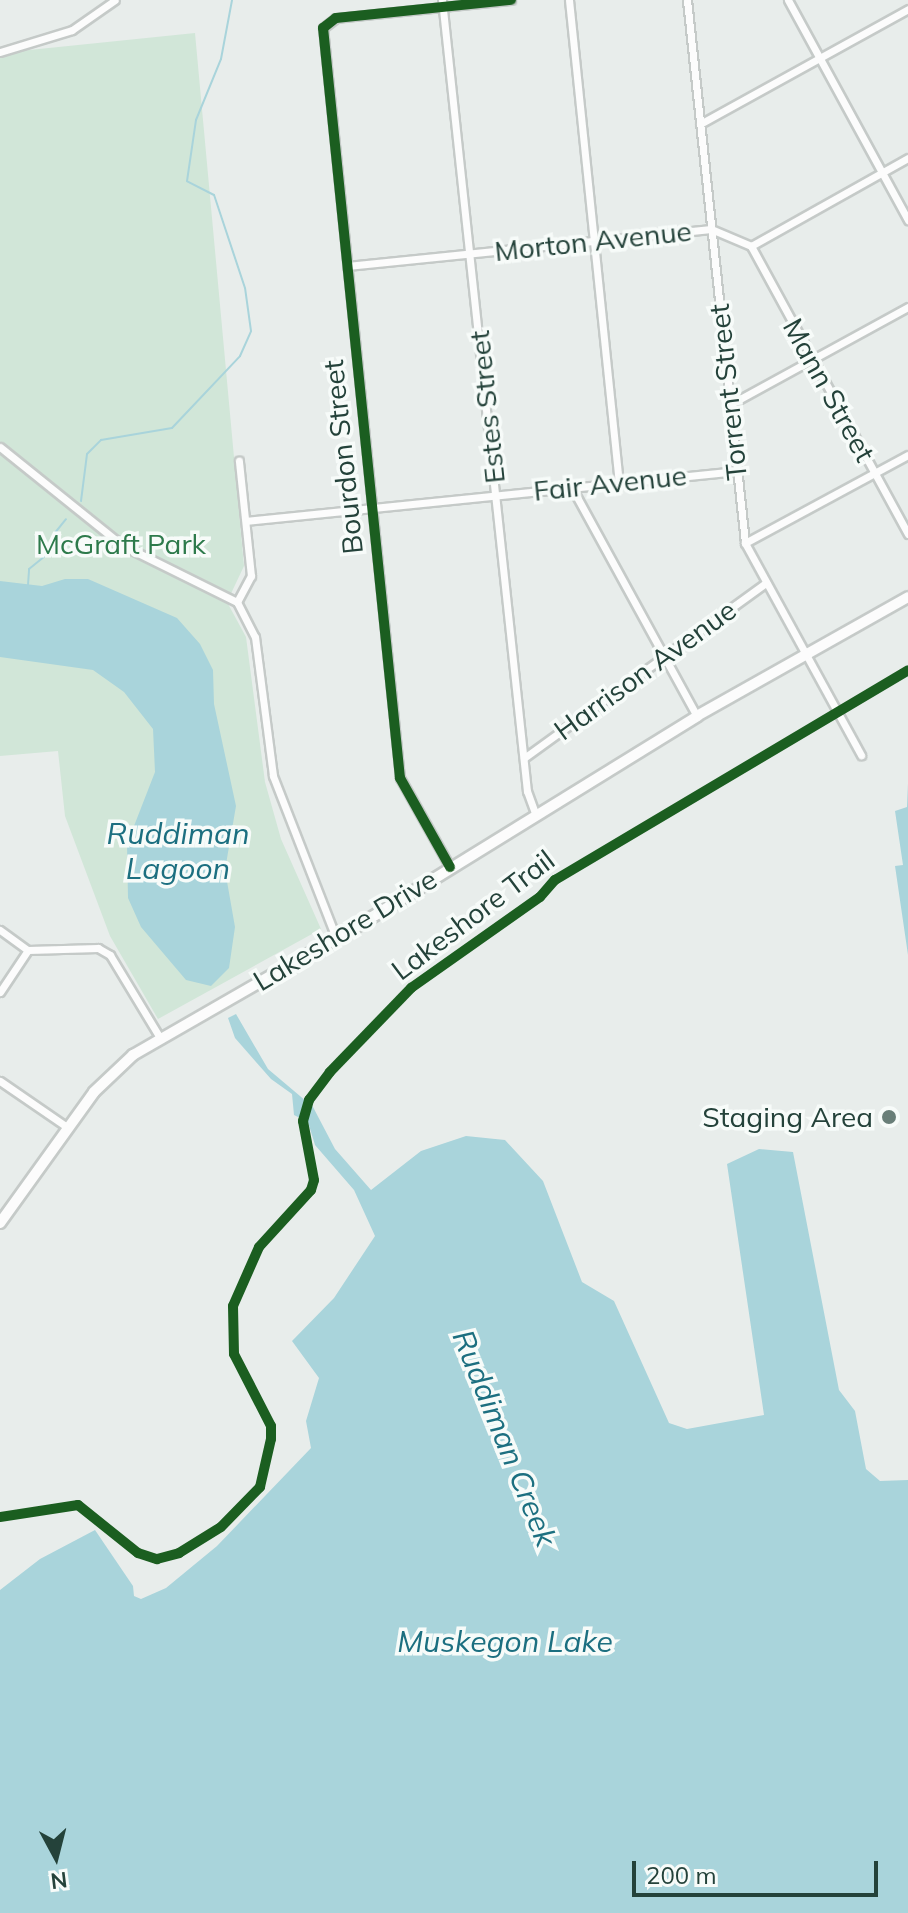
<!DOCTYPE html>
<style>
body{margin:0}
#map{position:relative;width:908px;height:1913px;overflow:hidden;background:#e8edeb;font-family:Mulish,sans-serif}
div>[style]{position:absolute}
.green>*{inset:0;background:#d1e6d8}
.water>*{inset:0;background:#a9d4db}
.stream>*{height:2px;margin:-1px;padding:0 1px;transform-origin:1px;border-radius:1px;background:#a9d4db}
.roads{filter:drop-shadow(2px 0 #c5cac8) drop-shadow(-2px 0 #c5cac8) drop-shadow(0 2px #c5cac8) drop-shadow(0 -2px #c5cac8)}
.street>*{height:7px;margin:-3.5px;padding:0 3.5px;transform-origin:3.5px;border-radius:3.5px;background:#fcfcfc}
.secondary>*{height:10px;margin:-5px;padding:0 5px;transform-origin:5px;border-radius:5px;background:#fcfcfc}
.cycleway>*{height:10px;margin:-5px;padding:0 5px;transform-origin:5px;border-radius:5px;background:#1b5e20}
.dots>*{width:22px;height:22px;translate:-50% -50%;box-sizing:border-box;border:4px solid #f7fbf9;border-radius:50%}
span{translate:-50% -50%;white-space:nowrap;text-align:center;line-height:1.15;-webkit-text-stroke:7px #f7fbf9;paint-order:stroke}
.street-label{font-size:28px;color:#24423a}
.park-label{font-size:28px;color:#2d7a4b}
.poi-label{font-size:28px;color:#24423a}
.right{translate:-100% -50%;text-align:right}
.water-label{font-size:30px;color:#1c6f80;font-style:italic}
.north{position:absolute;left:16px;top:1817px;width:80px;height:80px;-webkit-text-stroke:6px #f7fbf9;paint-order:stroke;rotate:173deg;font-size:22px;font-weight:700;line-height:32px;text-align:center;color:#24423a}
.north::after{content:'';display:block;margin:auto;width:28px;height:36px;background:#24423a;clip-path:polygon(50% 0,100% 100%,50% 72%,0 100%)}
.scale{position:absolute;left:632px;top:1861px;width:246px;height:36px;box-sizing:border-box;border:4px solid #24423a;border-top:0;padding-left:10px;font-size:24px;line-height:28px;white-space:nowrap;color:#24423a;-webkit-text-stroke:6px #f7fbf9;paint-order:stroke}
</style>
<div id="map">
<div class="green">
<i style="clip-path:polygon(195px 33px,244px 566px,227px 602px,246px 637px,265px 782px,281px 839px,321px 929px,158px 1019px,110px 936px,65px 816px,58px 751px,0 756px,0 53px)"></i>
</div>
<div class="water">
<i style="clip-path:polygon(65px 579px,88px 579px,177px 618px,200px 644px,213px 670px,214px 704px,236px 806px,225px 870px,235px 927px,229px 968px,211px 986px,186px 980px,141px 927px,128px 898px,127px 844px,155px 772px,153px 729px,124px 692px,93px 670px,0 657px,0 581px,42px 586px)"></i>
<i style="clip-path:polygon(908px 783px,908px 955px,895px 866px,903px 865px,895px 811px,907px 807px)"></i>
<i style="clip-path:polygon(236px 1014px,268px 1069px,313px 1107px,335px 1149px,371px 1190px,421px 1151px,466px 1136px,505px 1140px,543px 1181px,582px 1282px,614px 1301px,669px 1423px,687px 1429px,764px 1415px,727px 1164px,759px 1149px,793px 1152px,839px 1390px,855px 1411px,866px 1469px,880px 1481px,908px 1480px,908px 1913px,0 1913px,0 1590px,40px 1559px,95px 1530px,133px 1586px,134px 1596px,141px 1599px,166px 1588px,217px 1546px,311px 1448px,306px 1421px,319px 1378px,292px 1341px,334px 1298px,375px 1236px,354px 1190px,315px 1145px,308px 1122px,294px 1115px,292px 1094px,271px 1079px,235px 1038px,228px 1018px)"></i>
</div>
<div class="stream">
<i style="left:81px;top:501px;width:47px;rotate:-82.7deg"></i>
<i style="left:87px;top:454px;width:20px;rotate:-45deg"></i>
<i style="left:101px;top:440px;width:72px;rotate:-9.6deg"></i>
<i style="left:172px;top:428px;width:99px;rotate:-46.6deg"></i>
<i style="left:240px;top:356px;width:27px;rotate:-66deg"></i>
<i style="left:251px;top:331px;width:43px;rotate:-97.9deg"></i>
<i style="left:245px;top:288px;width:98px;rotate:-108.4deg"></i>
<i style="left:214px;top:195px;width:30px;rotate:-153deg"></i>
<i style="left:187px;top:181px;width:62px;rotate:-81.6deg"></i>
<i style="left:196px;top:120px;width:66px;rotate:-67.7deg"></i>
<i style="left:221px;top:59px;width:60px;rotate:-79.4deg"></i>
<i style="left:28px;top:585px;width:16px;rotate:-86deg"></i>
<i style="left:29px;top:569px;width:27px;rotate:-39deg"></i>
<i style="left:50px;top:552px;width:18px;rotate:-77deg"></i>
<i style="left:54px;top:534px;width:19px;rotate:-51deg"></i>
</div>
<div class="roads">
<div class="street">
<i style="left:442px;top:0;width:796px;rotate:83.87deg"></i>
<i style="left:527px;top:791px;width:23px;rotate:70deg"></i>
<i style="left:569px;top:0;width:486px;rotate:84.1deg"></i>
<i style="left:687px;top:0;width:546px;rotate:83.9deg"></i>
<i style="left:745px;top:543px;width:242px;rotate:61.3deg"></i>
<i style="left:788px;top:0;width:251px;rotate:61.4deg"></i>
<i style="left:0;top:52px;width:75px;rotate:-17deg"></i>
<i style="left:72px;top:30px;width:52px;rotate:-34.9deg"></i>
<i style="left:700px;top:124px;width:238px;rotate:-28.9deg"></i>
<i style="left:751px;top:246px;width:328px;rotate:61.4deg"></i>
<i style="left:347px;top:266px;width:366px;rotate:-5.8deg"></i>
<i style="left:711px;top:229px;width:43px;rotate:23deg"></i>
<i style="left:751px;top:246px;width:180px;rotate:-29.3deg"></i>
<i style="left:729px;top:405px;width:204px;rotate:-28.7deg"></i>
<i style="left:0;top:447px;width:156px;rotate:38.8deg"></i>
<i style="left:122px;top:545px;width:128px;rotate:26.4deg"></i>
<i style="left:237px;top:602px;width:39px;rotate:63deg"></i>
<i style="left:255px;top:637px;width:140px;rotate:82.6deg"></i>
<i style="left:273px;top:776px;width:174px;rotate:68.7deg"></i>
<i style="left:572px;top:488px;width:260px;rotate:61.3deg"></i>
<i style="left:246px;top:521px;width:493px;rotate:-5.8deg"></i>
<i style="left:745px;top:543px;width:185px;rotate:-28.4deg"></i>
<i style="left:237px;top:602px;width:30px;rotate:-62deg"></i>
<i style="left:251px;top:576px;width:116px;rotate:-96deg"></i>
<i style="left:524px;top:758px;width:299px;rotate:-35.9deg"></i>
<i style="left:450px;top:867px;width:102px;rotate:-119.3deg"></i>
<i style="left:400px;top:778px;width:754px;rotate:-95.86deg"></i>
<i style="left:323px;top:28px;width:16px;rotate:-38deg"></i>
<i style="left:336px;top:18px;width:176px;rotate:-5.9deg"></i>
<i style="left:0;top:930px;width:34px;rotate:36deg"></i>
<i style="left:0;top:992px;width:50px;rotate:-56.3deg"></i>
<i style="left:28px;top:950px;width:70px;rotate:-1.6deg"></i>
<i style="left:98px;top:948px;width:14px;rotate:30deg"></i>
<i style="left:110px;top:955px;width:97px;rotate:58.9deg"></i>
<i style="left:0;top:1081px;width:81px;rotate:34.5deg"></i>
</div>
<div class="secondary">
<i style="left:0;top:1223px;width:161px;rotate:-54.3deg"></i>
<i style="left:94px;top:1092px;width:54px;rotate:-43.5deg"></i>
<i style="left:133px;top:1055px;width:257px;rotate:-29.9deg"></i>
<i style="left:356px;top:927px;width:401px;rotate:-31.7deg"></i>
<i style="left:697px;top:716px;width:242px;rotate:-29.4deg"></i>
</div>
</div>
<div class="cycleway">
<i style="left:450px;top:867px;width:102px;rotate:-119.3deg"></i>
<i style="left:400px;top:778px;width:754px;rotate:-95.86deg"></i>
<i style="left:323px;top:28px;width:16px;rotate:-38deg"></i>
<i style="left:336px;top:18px;width:176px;rotate:-5.9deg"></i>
<i style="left:0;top:1517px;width:79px;rotate:-8.7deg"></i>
<i style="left:78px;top:1505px;width:77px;rotate:38.7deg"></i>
<i style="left:138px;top:1553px;width:20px;rotate:18deg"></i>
<i style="left:157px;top:1559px;width:23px;rotate:-15deg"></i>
<i style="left:179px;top:1553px;width:49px;rotate:-31.8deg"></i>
<i style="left:221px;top:1527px;width:56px;rotate:-45.7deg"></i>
<i style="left:260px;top:1487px;width:49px;rotate:-77.1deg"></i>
<i style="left:271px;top:1439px;width:13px;rotate:-90deg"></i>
<i style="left:271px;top:1426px;width:81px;rotate:-117.2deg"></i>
<i style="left:234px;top:1354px;width:48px;rotate:-91.2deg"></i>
<i style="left:233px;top:1306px;width:64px;rotate:-66.2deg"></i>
<i style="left:259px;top:1247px;width:77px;rotate:-47.6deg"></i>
<i style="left:311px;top:1190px;width:10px;rotate:-73deg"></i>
<i style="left:314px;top:1180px;width:60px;rotate:-100.6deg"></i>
<i style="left:303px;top:1121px;width:22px;rotate:-74deg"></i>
<i style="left:309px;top:1100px;width:35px;rotate:-53deg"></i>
<i style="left:330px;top:1072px;width:117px;rotate:-46deg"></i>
<i style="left:411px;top:988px;width:158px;rotate:-35.2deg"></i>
<i style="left:540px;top:897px;width:23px;rotate:-49deg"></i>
<i style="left:555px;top:880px;width:411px;rotate:-30.7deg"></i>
</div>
<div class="dots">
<i style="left:889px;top:1117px;background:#697e78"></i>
</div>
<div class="street-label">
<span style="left:593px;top:241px;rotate:-6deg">Morton Avenue</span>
<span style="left:829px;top:390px;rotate:61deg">Mann Street</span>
<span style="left:728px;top:392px;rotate:-96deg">Torrent Street</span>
<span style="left:487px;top:407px;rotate:-96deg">Estes Street</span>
<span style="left:343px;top:457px;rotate:-96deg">Bourdon Street</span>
<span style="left:610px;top:483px;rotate:-6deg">Fair Avenue</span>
<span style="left:645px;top:670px;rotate:-36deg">Harrison Avenue</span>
<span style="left:473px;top:915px;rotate:-37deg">Lakeshore Trail</span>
<span style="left:345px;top:930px;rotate:-31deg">Lakeshore Drive</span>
</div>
<div class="park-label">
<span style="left:121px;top:544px">McGraft Park</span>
</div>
<div class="poi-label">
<span class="right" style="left:873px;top:1117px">Staging Area</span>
</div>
<div class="water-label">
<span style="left:178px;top:850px">Ruddiman<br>Lagoon</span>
<span style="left:505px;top:1438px;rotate:68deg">Ruddiman Creek</span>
<span style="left:505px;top:1641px">Muskegon Lake</span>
</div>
<div class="north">N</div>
<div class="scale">200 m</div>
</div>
